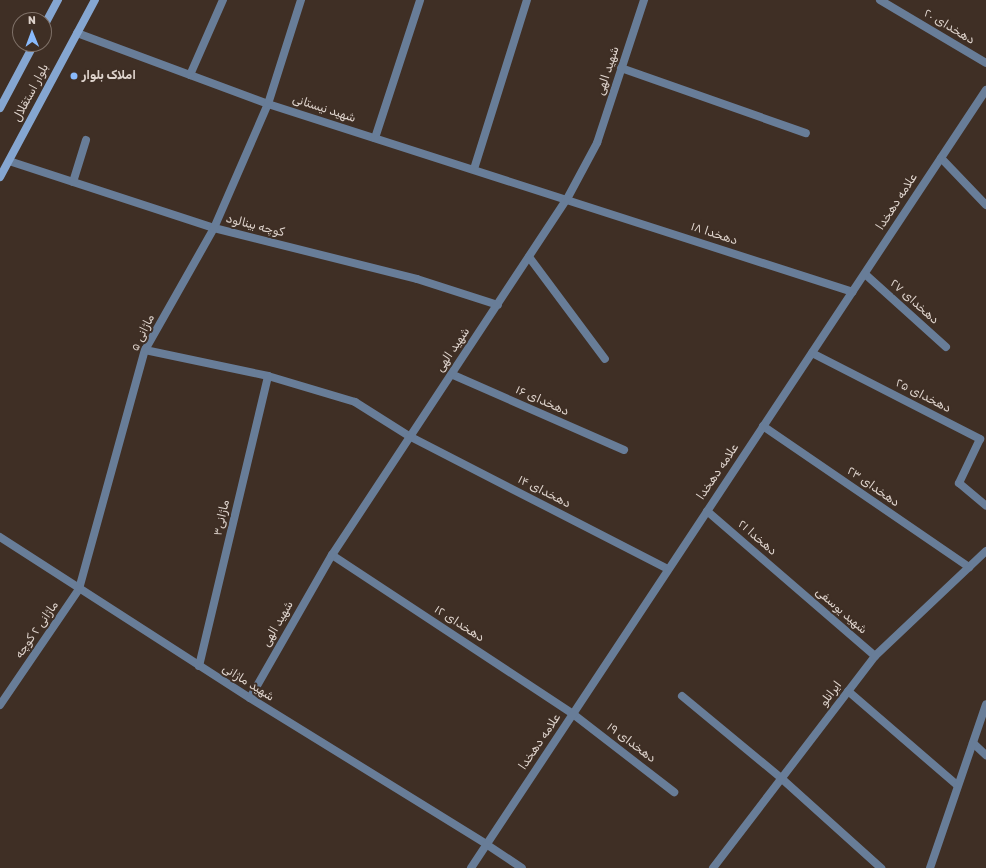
<!DOCTYPE html>
<meta charset="utf-8">
<style>
body{margin:0}
#map{position:relative;width:986px;height:868px;overflow:hidden;background:#3f2f25;font-family:Rubik,"Noto Naskh Arabic",sans-serif}
div>[style]{position:absolute}
.service>*{height:8px;margin:-4px;padding:0 4px;transform-origin:4px;border-radius:4px;background:#687d98}
.minor>*{height:8px;margin:-4px;padding:0 4px;transform-origin:4px;border-radius:4px;background:#687d98}
.tertiary>*{height:8px;margin:-4px;padding:0 4px;transform-origin:4px;border-radius:4px;background:#687d98}
.secondary>*{height:8px;margin:-4px;padding:0 4px;transform-origin:4px;border-radius:4px;background:#85a6d1}
.dots>*{width:11px;height:11px;translate:-50% -50%;box-sizing:border-box;border:2px solid #3f2f25;border-radius:50%}
span{translate:-50% -50%;white-space:nowrap;text-align:center;line-height:1.15;-webkit-text-stroke:4px #3f2f25;paint-order:stroke}
.street-label{font-size:12px;color:#ded3cc}
.poi-label{font-size:12px;color:#ded3cc;font-weight:700}
.left{translate:0 -50%;text-align:left}
.north{position:absolute;left:12px;top:12px;width:40px;height:40px;box-sizing:border-box;background:#3f2f25;border:1px solid #7f7168;border-radius:50%;rotate:359deg;font-size:11px;font-weight:700;line-height:16px;text-align:center;color:#ded3cc}
.north::after{content:'';display:block;margin:auto;width:14px;height:18px;background:#89bafc;clip-path:polygon(50% 0,100% 100%,50% 72%,0 100%)}
</style>
<div id="map">
<div class="service">
<i style="left:682px;top:696px;width:129px;rotate:39.6deg"></i>
<i style="left:573px;top:714px;width:128px;rotate:37.7deg"></i>
</div>
<div class="minor">
<i style="left:880px;top:0;width:123px;rotate:30.7deg"></i>
<i style="left:77px;top:33px;width:204px;rotate:20.4deg"></i>
<i style="left:268px;top:104px;width:614px;rotate:17.82deg"></i>
<i style="left:621px;top:68px;width:196px;rotate:19.4deg"></i>
<i style="left:190px;top:75px;width:82px;rotate:-66.3deg"></i>
<i style="left:375px;top:138px;width:145px;rotate:-71.9deg"></i>
<i style="left:941px;top:158px;width:65px;rotate:46.2deg"></i>
<i style="left:9px;top:161px;width:216px;rotate:18.1deg"></i>
<i style="left:214px;top:228px;width:209px;rotate:14.1deg"></i>
<i style="left:417px;top:279px;width:85px;rotate:17.8deg"></i>
<i style="left:474px;top:169px;width:177px;rotate:-72.6deg"></i>
<i style="left:73px;top:182px;width:44px;rotate:-72.8deg"></i>
<i style="left:529px;top:257px;width:127px;rotate:53.3deg"></i>
<i style="left:865px;top:274px;width:109px;rotate:42deg"></i>
<i style="left:145px;top:350px;width:126px;rotate:11.9deg"></i>
<i style="left:268px;top:376px;width:91px;rotate:16.6deg"></i>
<i style="left:355px;top:402px;width:64px;rotate:32.2deg"></i>
<i style="left:409px;top:436px;width:291px;rotate:27.2deg"></i>
<i style="left:812px;top:353px;width:189px;rotate:27.1deg"></i>
<i style="left:980px;top:439px;width:49px;rotate:115.5deg"></i>
<i style="left:959px;top:483px;width:35px;rotate:40deg"></i>
<i style="left:451px;top:374px;width:189px;rotate:23.7deg"></i>
<i style="left:763px;top:426px;width:250px;rotate:34.4deg"></i>
<i style="left:707px;top:511px;width:222px;rotate:40.8deg"></i>
<i style="left:332px;top:555px;width:289px;rotate:33.4deg"></i>
<i style="left:199px;top:666px;width:298px;rotate:-76.6deg"></i>
<i style="left:848px;top:691px;width:144px;rotate:40.8deg"></i>
<i style="left:250px;top:698px;width:165px;rotate:-60.2deg"></i>
<i style="left:332px;top:555px;width:427px;rotate:-56.6deg"></i>
<i style="left:567px;top:199px;width:64px;rotate:-61.8deg"></i>
<i style="left:597px;top:143px;width:151px;rotate:-71.8deg"></i>
<i style="left:0;top:705px;width:140px;rotate:-55.7deg"></i>
<i style="left:79px;top:589px;width:248px;rotate:-74.6deg"></i>
<i style="left:145px;top:350px;width:140px;rotate:-60.5deg"></i>
<i style="left:214px;top:228px;width:135px;rotate:-66.5deg"></i>
<i style="left:268px;top:104px;width:109px;rotate:-72.4deg"></i>
<i style="left:973px;top:743px;width:18px;rotate:43deg"></i>
<i style="left:781px;top:778px;width:135px;rotate:42deg"></i>
<i style="left:486px;top:844px;width:43px;rotate:33.7deg"></i>
<i style="left:713px;top:868px;width:267px;rotate:-52.6deg"></i>
<i style="left:875px;top:656px;width:153px;rotate:-43.4deg"></i>
<i style="left:930px;top:868px;width:173px;rotate:-71.1deg"></i>
</div>
<div class="tertiary">
<i style="left:0;top:537px;width:297px;rotate:32.8deg"></i>
<i style="left:250px;top:698px;width:278px;rotate:31.7deg"></i>
<i style="left:471px;top:868px;width:933px;rotate:-56.5deg"></i>
</div>
<div class="secondary">
<i style="left:44px;top:26px;width:30px;rotate:-62deg"></i>
<i style="left:0;top:108px;width:72px;rotate:-62deg"></i>
<i style="left:0;top:177px;width:201px;rotate:-61.8deg"></i>
</div>
<div class="dots">
<i style="left:74px;top:76px;background:#89bafc"></i>
</div>
<div class="street-label">
<span style="left:949px;top:27px;rotate:31deg">دهخدای ۲۰</span>
<span style="left:608px;top:71px;rotate:-72deg">شهید الهی</span>
<span style="left:31px;top:93px;rotate:-62deg">بلوار استقلال</span>
<span style="left:324px;top:109px;rotate:18deg">شهید نیستانی</span>
<span style="left:897px;top:202px;rotate:-57deg">علامه دهخدا</span>
<span style="left:255px;top:226px;rotate:14deg">کوچه بینالود</span>
<span style="left:714px;top:234px;rotate:18deg">دهخدا ۱۸</span>
<span style="left:914px;top:302px;rotate:42deg">دهخدای ۲۷</span>
<span style="left:143px;top:333px;rotate:-64deg">۵ ماژانی</span>
<span style="left:453px;top:350px;rotate:-56deg">شهید الهی</span>
<span style="left:923px;top:396px;rotate:27deg">دهخدای ۲۵</span>
<span style="left:542px;top:401px;rotate:24deg">دهخدای ۱۶</span>
<span style="left:718px;top:472px;rotate:-56deg">علامه دهخدا</span>
<span style="left:873px;top:487px;rotate:35deg">دهخدای ۲۳</span>
<span style="left:544px;top:492px;rotate:27deg">دهخدای ۱۴</span>
<span style="left:222px;top:518px;rotate:-77deg">ماژانی۳</span>
<span style="left:757px;top:538px;rotate:41deg">دهخدا ۲۱</span>
<span style="left:841px;top:611px;rotate:41deg">شهید یوسفی</span>
<span style="left:278px;top:624px;rotate:-60deg">شهید الهی</span>
<span style="left:459px;top:624px;rotate:33deg">دهخدای ۱۲</span>
<span style="left:37px;top:630px;rotate:-55deg">ماژانی ۲ کوچه</span>
<span style="left:248px;top:683px;rotate:32deg">شهید ماژانی</span>
<span style="left:831px;top:694px;rotate:-53deg">ایرانلو</span>
<span style="left:540px;top:742px;rotate:-56deg">علامه دهخدا</span>
<span style="left:631px;top:743px;rotate:37deg">دهخدای ۱۹</span>
</div>
<div class="poi-label">
<span class="left" style="left:82px;top:76px">املاک بلوار</span>
</div>
<div class="north">N</div>
</div>
